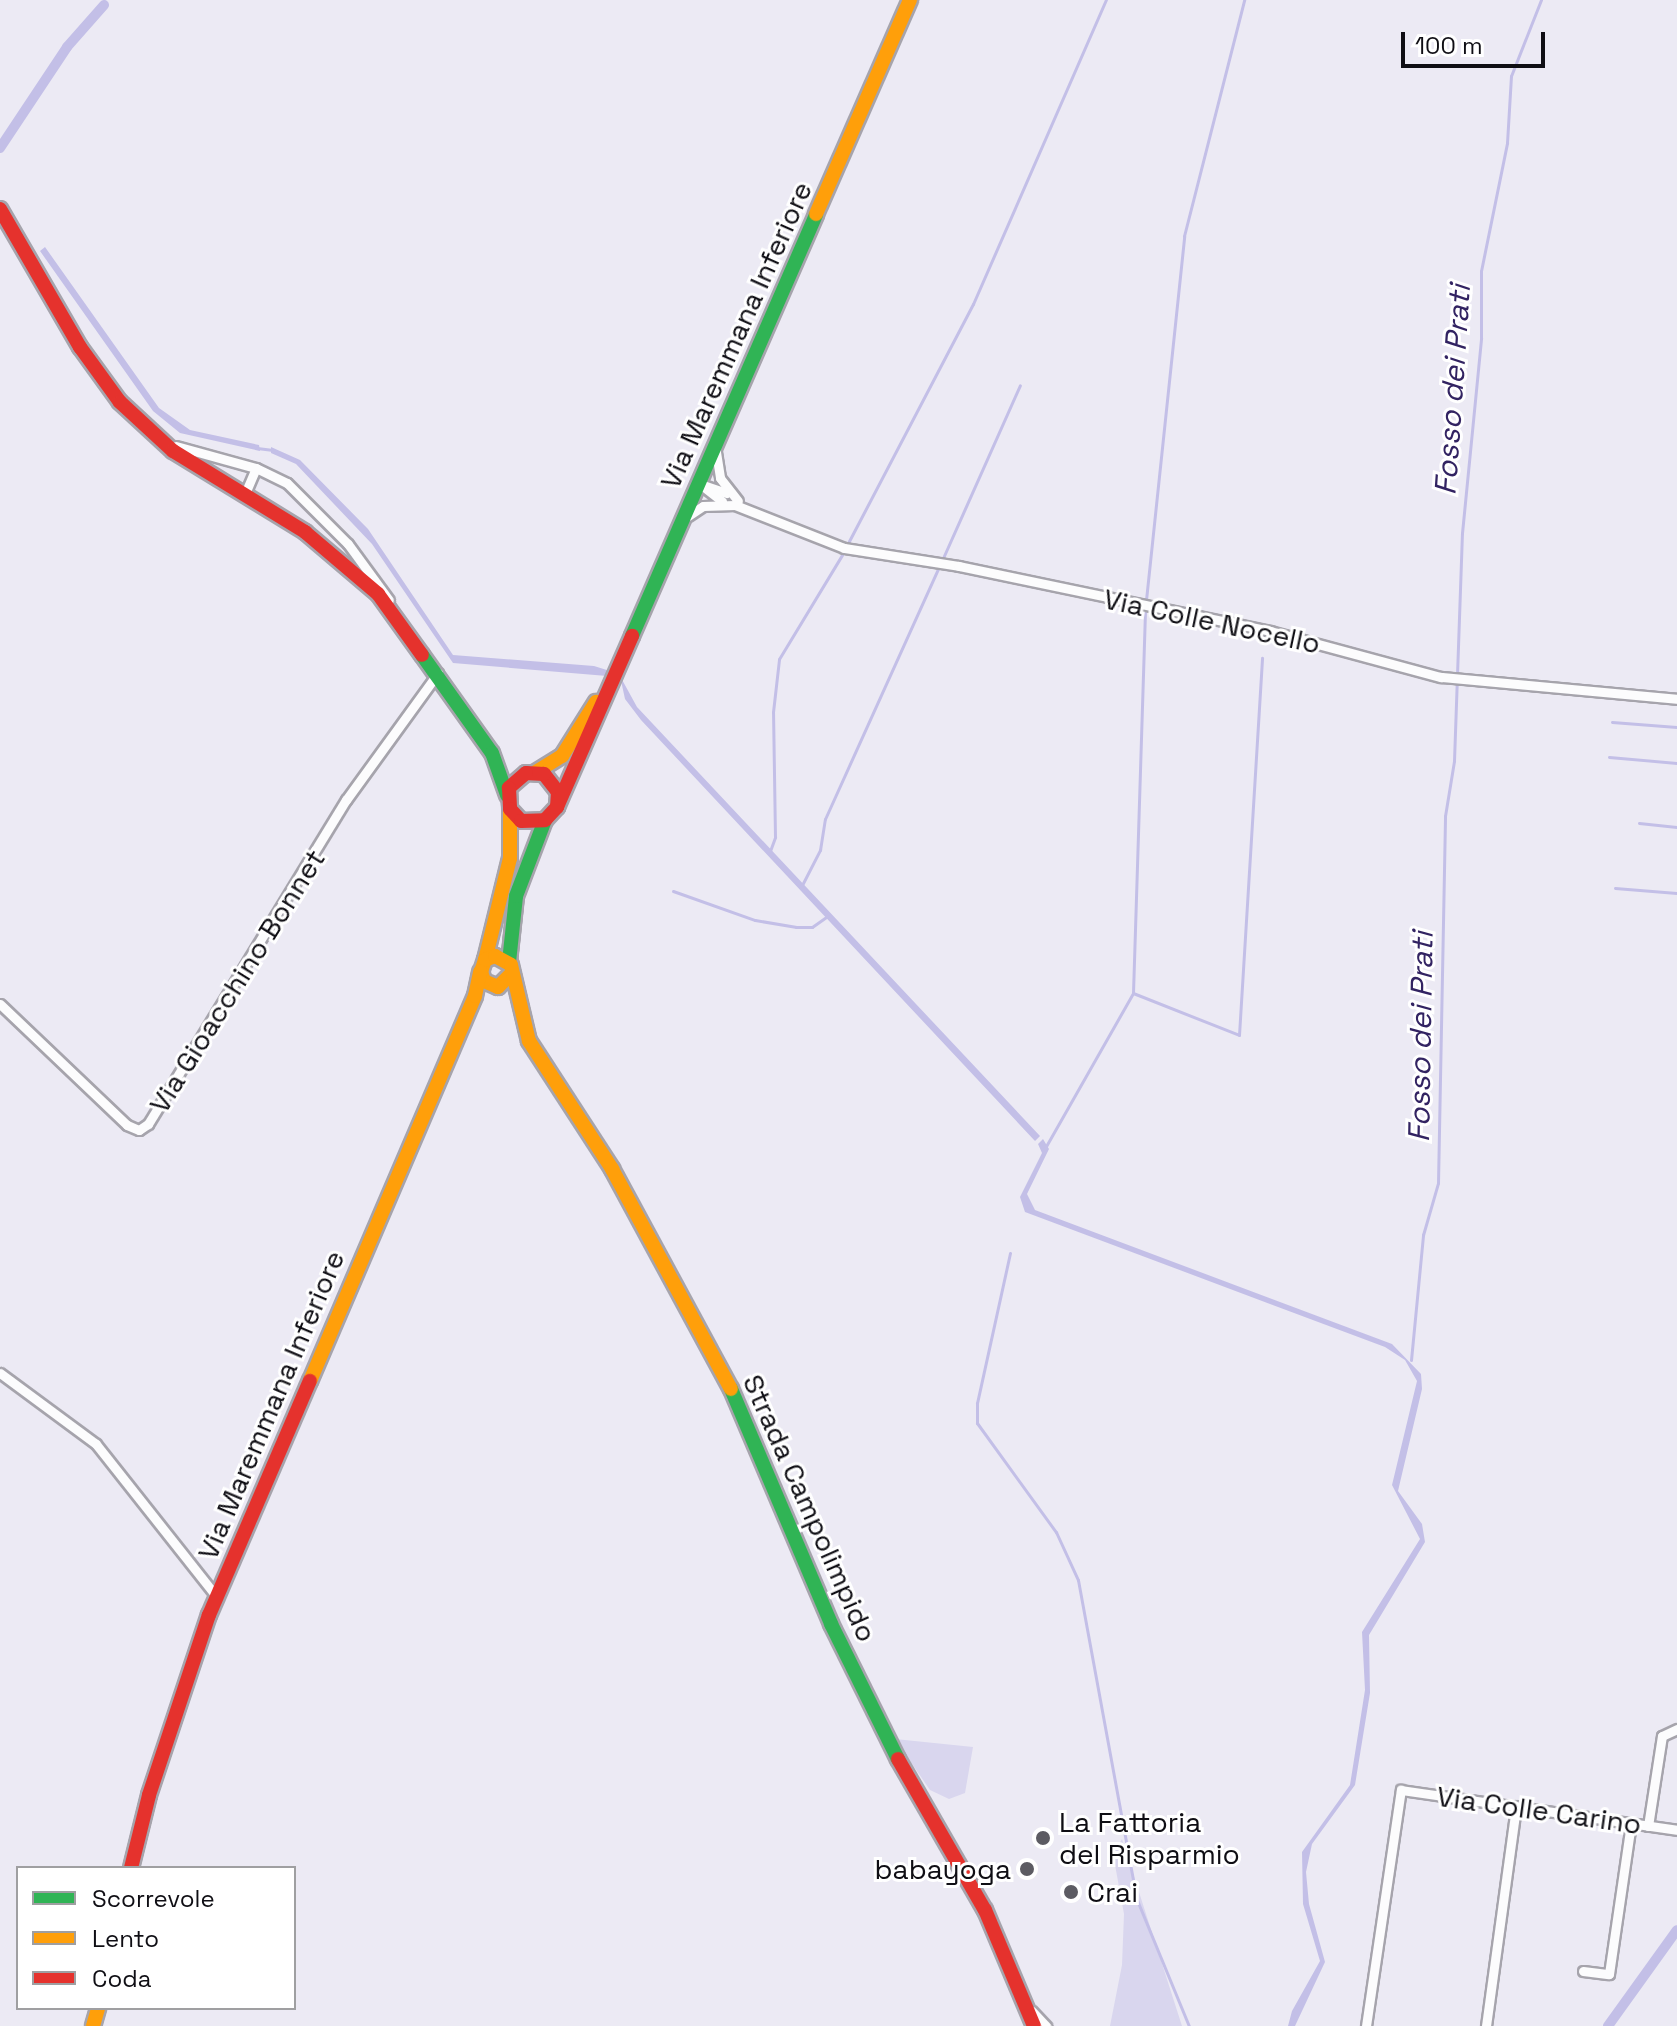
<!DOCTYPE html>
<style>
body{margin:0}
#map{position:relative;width:1677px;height:2026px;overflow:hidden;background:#eceaf4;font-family:"Space Grotesk",sans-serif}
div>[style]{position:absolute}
.green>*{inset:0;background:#d9d6ee}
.water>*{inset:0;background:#c3bfe7}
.stream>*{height:3px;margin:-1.5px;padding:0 1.5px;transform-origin:1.5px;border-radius:1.5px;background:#c3bfe7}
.canal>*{height:10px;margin:-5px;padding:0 5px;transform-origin:5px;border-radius:5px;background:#c3bfe7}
.roads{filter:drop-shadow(2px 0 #a6a4ac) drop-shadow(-2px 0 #a6a4ac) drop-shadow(0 2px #a6a4ac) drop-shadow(0 -2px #a6a4ac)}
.street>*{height:9px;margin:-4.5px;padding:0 4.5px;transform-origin:4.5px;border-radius:4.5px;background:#fcfcfd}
.fast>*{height:14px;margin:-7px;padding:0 7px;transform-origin:7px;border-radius:7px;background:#30b455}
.slow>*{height:14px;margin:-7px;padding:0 7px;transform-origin:7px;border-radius:7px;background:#ff9f0a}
.jam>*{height:14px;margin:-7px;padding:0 7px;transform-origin:7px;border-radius:7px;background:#e5322d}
.dots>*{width:22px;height:22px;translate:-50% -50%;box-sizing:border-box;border:4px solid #fff;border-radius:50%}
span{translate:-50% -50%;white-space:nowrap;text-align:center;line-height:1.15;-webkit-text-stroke:6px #fff;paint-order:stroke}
.street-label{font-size:28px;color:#0f0e14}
.poi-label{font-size:28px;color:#0f0e14}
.left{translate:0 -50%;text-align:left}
.right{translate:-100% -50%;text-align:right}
.water-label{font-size:30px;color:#322362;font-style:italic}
.legend{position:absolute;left:16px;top:1866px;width:280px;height:144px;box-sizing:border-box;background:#fff;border:2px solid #9f9fa1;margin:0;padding:10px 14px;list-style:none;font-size:24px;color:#0f0e14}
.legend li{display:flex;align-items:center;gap:16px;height:40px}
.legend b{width:40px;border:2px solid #9f9fa1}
.scale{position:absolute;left:1401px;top:32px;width:144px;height:36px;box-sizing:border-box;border:4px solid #0f0e14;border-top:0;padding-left:10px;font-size:24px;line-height:28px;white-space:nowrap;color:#0f0e14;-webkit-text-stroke:6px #fff;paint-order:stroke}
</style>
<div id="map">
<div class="green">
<i style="clip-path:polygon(895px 1739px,973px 1747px,965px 1793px,949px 1799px,930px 1790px)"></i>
<i style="clip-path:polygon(1122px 1839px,1129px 1861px,1182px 2026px,1110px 2026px,1122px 1965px,1124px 1914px,1113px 1854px)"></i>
</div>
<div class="water">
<i style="clip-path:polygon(45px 247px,159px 408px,190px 430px,259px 445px,260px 451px,180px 433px,153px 411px,40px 251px)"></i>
<i style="clip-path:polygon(271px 447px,300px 460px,368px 529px,453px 655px,594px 666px,610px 671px,607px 676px,453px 663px,372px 544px,296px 464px,271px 453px)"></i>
<i style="clip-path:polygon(620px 676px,637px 707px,1040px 1136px,1035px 1141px,641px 720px,625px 699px)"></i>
<i style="clip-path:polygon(1043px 1139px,1049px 1149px,1027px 1194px,1035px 1210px,1392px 1344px,1421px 1374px,1422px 1389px,1398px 1491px,1422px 1524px,1425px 1542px,1369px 1635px,1370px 1693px,1355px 1785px,1312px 1844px,1306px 1872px,1309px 1904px,1325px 1962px,1295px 2026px,1288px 2026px,1292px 2011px,1320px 1961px,1303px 1904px,1302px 1852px,1350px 1785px,1365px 1690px,1362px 1632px,1420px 1539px,1392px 1485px,1417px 1381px,1405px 1360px,1385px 1347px,1025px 1212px,1020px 1197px,1042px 1153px,1038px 1144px)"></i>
</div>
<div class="stream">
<i style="left:257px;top:448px;width:16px;rotate:7deg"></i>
<i style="left:848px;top:543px;width:270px;rotate:-62.4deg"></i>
<i style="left:973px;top:304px;width:332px;rotate:-66.4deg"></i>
<i style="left:943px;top:558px;width:189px;rotate:-66deg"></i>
<i style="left:1146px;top:600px;width:366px;rotate:-84deg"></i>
<i style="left:1184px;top:236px;width:244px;rotate:-75.7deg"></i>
<i style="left:1612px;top:722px;width:65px;rotate:4.4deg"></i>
<i style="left:1609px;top:757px;width:68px;rotate:5deg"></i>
<i style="left:1639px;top:823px;width:38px;rotate:6deg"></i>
<i style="left:770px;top:851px;width:15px;rotate:-70deg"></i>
<i style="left:775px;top:837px;width:125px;rotate:-90.9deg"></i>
<i style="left:773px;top:712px;width:53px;rotate:-83.5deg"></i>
<i style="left:779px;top:659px;width:122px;rotate:-58.8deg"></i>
<i style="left:801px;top:887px;width:42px;rotate:-62.8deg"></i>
<i style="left:820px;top:850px;width:31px;rotate:-81deg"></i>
<i style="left:825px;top:819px;width:277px;rotate:-65.7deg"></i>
<i style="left:1615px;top:888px;width:62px;rotate:4.6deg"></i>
<i style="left:673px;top:891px;width:87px;rotate:19.5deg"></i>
<i style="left:755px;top:920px;width:42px;rotate:9.7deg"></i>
<i style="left:796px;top:927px;width:16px"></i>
<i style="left:812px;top:927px;width:19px;rotate:-35deg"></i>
<i style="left:1133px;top:993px;width:114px;rotate:21.6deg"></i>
<i style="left:1239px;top:1035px;width:378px;rotate:-86.5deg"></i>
<i style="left:1045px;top:1148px;width:178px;rotate:-60.4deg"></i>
<i style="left:1133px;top:993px;width:383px;rotate:-88.2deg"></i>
<i style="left:1010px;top:1253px;width:154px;rotate:102.4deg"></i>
<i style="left:977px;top:1403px;width:20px;rotate:90deg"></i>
<i style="left:977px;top:1423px;width:135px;rotate:54.1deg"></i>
<i style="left:1056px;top:1532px;width:53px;rotate:65.4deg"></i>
<i style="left:1078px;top:1580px;width:325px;rotate:79.6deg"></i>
<i style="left:1137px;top:1900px;width:136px;rotate:67.6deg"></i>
<i style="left:1411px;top:1360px;width:126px;rotate:-84.5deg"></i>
<i style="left:1423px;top:1235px;width:54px;rotate:-73.9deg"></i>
<i style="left:1438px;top:1183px;width:367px;rotate:-88.9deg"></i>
<i style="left:1445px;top:816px;width:56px;rotate:-80.7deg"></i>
<i style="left:1454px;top:761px;width:228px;rotate:-88deg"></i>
<i style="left:1462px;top:533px;width:196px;rotate:-84.4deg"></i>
<i style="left:1481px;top:338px;width:67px;rotate:-90deg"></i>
<i style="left:1481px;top:271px;width:131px;rotate:-78.5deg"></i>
<i style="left:1507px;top:143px;width:67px;rotate:-86.6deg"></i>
<i style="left:1511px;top:76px;width:82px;rotate:-68.5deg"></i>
</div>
<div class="canal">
<i style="left:0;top:148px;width:121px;rotate:-56.4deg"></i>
<i style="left:67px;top:47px;width:56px;rotate:-48.6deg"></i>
<i style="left:1608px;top:2026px;width:118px;rotate:-54.3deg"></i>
</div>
<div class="roads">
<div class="street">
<i style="left:176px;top:446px;width:83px;rotate:15.4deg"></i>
<i style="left:256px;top:468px;width:34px;rotate:26deg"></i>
<i style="left:287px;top:483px;width:86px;rotate:45deg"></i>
<i style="left:348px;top:544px;width:69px;rotate:53.8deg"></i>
<i style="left:716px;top:452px;width:26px;rotate:81deg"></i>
<i style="left:720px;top:478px;width:29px;rotate:52deg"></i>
<i style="left:700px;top:484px;width:28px;rotate:19deg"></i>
<i style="left:700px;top:484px;width:28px;rotate:38deg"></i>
<i style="left:244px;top:496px;width:30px;rotate:-67deg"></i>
<i style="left:688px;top:516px;width:18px;rotate:-34deg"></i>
<i style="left:703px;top:506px;width:32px;rotate:-2deg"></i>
<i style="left:735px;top:505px;width:117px;rotate:21.5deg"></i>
<i style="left:844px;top:548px;width:116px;rotate:8.9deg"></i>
<i style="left:959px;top:566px;width:318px;rotate:11.8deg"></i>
<i style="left:1270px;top:631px;width:177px;rotate:15.1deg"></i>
<i style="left:1441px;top:677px;width:237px;rotate:5.3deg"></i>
<i style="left:0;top:1004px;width:175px;rotate:43.6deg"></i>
<i style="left:127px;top:1125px;width:13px;rotate:23deg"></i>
<i style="left:139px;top:1130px;width:11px;rotate:-34deg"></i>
<i style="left:148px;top:1124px;width:380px;rotate:-58.6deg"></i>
<i style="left:346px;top:800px;width:157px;rotate:-54.1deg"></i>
<i style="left:0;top:1373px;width:119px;rotate:36.5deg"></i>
<i style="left:96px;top:1444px;width:195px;rotate:51.7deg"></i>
<i style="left:1648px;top:1826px;width:91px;rotate:-81.2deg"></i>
<i style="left:1662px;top:1736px;width:17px;rotate:-25deg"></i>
<i style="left:1583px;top:1971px;width:26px;rotate:7deg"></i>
<i style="left:1609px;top:1974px;width:152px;rotate:-81.7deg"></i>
<i style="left:1032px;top:2011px;width:21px;rotate:47deg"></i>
<i style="left:1366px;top:2026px;width:239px;rotate:-81.6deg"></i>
<i style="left:1401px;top:1790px;width:279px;rotate:8.2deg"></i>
<i style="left:1486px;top:2026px;width:222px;rotate:-82.2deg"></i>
</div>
<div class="fast">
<i style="left:632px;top:636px;width:460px;rotate:-66.4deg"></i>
<i style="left:422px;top:655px;width:120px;rotate:54.5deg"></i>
<i style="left:492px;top:753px;width:45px;rotate:70.3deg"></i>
<i style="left:509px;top:962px;width:66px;rotate:-83.9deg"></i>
<i style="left:516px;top:896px;width:81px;rotate:-69.1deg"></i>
<i style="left:731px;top:1389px;width:255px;rotate:66.9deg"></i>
<i style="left:831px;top:1624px;width:151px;rotate:63.6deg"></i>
</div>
<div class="slow">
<i style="left:816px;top:214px;width:234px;rotate:-66.3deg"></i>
<i style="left:536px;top:772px;width:31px;rotate:-32deg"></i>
<i style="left:562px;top:756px;width:64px;rotate:-57.8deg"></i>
<i style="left:485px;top:960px;width:105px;rotate:-76.2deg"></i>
<i style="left:510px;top:858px;width:49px;rotate:-90deg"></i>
<i style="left:512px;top:973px;width:20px;rotate:135deg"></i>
<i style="left:498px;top:987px;width:15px;rotate:-157deg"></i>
<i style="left:484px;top:981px;width:9px;rotate:-108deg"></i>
<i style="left:481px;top:972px;width:13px;rotate:-72deg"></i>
<i style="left:485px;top:960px;width:11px;rotate:-22deg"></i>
<i style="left:495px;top:956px;width:18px;rotate:29deg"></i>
<i style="left:511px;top:965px;width:78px;rotate:76.7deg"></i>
<i style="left:529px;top:1041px;width:153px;rotate:57deg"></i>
<i style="left:612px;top:1169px;width:250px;rotate:61.6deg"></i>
<i style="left:310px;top:1381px;width:419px;rotate:-66.8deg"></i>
<i style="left:475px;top:996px;width:25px;rotate:-78deg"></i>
<i style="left:93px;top:2026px;width:19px;rotate:-74deg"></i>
</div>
<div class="jam">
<i style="left:0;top:209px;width:160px;rotate:59.9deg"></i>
<i style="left:80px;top:347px;width:68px;rotate:54deg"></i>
<i style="left:120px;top:402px;width:72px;rotate:42.8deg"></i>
<i style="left:173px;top:451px;width:155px;rotate:31.5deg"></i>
<i style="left:305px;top:532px;width:96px;rotate:40.3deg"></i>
<i style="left:378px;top:594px;width:75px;rotate:54.2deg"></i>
<i style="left:557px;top:807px;width:15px;rotate:-86deg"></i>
<i style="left:558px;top:792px;width:23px;rotate:-128deg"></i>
<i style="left:544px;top:774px;width:18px;rotate:-177deg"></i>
<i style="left:526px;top:773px;width:23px;rotate:139deg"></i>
<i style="left:509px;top:788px;width:21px;rotate:87deg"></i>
<i style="left:510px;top:809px;width:16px;rotate:47deg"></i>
<i style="left:521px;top:821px;width:24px;rotate:-2deg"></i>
<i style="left:545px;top:820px;width:18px;rotate:-47deg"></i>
<i style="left:557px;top:807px;width:187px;rotate:-66.3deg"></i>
<i style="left:898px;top:1759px;width:174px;rotate:60.1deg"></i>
<i style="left:985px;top:1910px;width:126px;rotate:67.1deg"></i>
<i style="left:131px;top:1868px;width:75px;rotate:-76.1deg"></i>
<i style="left:149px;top:1795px;width:190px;rotate:-71.6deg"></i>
<i style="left:209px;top:1615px;width:255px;rotate:-66.7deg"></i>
</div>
</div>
<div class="dots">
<i style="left:1043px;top:1838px;background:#5c5b62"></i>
<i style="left:1027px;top:1869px;background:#5c5b62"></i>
<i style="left:1071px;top:1892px;background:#5c5b62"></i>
</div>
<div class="street-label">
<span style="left:736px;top:335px;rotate:-66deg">Via Maremmana Inferiore</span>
<span style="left:1212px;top:621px;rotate:12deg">Via Colle Nocello</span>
<span style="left:237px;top:981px;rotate:-58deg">Via Gioacchino Bonnet</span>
<span style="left:271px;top:1405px;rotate:-67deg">Via Maremmana Inferiore</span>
<span style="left:810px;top:1508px;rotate:66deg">Strada Campolimpido</span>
<span style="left:1539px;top:1810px;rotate:8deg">Via Colle Carino</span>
</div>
<div class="poi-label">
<span class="left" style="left:1059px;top:1838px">La Fattoria<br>del Risparmio</span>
<span class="right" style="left:1011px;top:1869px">babayoga</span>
<span class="left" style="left:1087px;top:1892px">Crai</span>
</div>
<div class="water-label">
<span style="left:1453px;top:390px;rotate:-86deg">Fosso dei Prati</span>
<span style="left:1421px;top:1037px;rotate:-89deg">Fosso dei Prati</span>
</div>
<ul class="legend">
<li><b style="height:10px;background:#30b455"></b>Scorrevole</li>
<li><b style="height:10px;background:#ff9f0a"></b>Lento</li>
<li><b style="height:10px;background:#e5322d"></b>Coda</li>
</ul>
<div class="scale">100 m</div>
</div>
